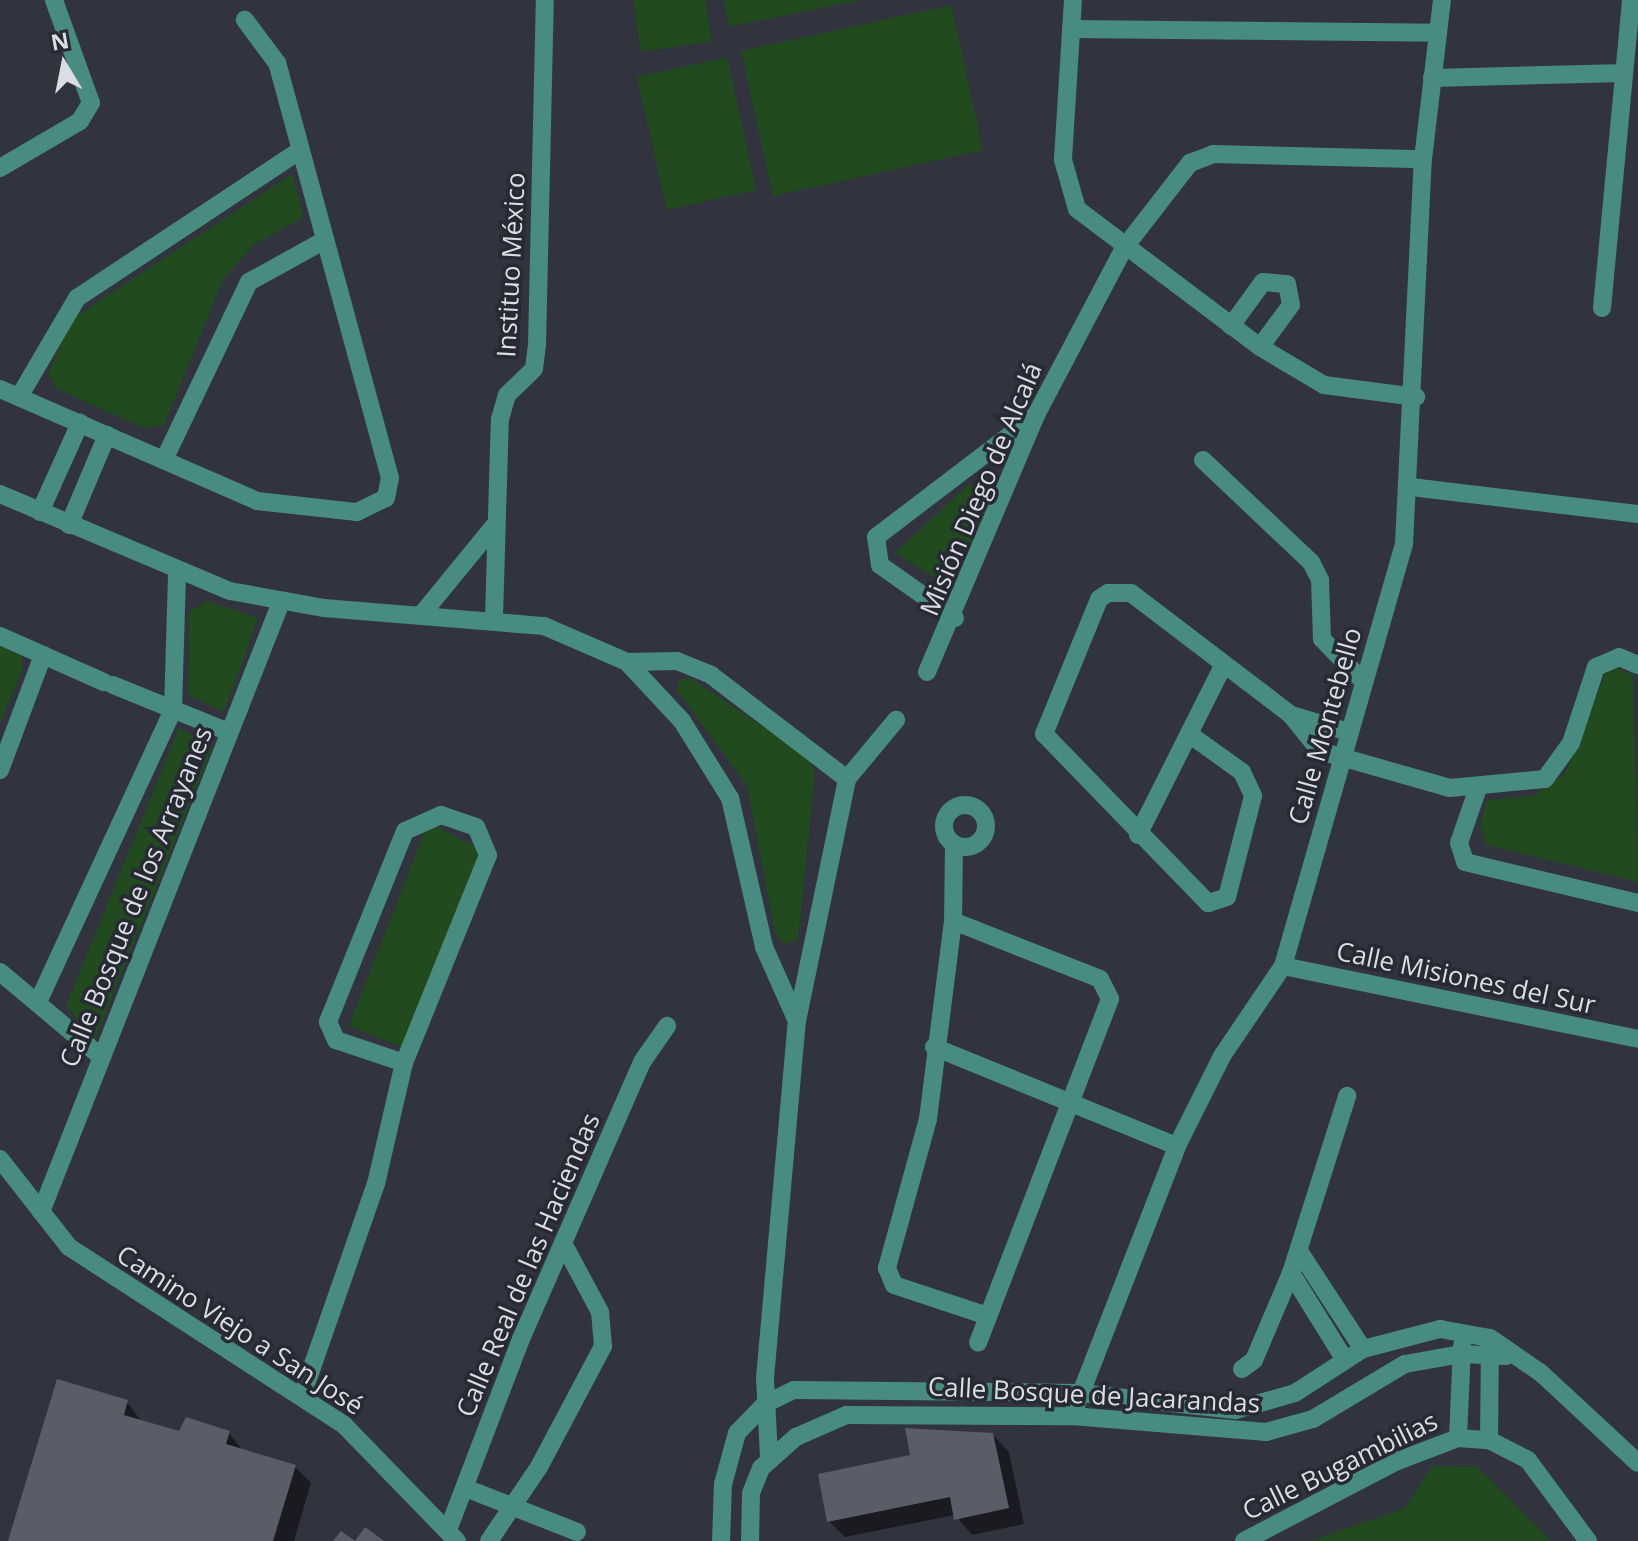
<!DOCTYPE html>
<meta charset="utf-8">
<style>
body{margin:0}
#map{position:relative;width:1638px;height:1541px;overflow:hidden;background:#31343e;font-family:"Open Sans",sans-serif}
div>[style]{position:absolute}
.green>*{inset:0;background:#214a1e}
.shadow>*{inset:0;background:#0007}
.building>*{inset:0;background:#5a5d68}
.minor>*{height:18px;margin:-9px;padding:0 9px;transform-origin:9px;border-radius:9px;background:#488b81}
.minor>.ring{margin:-9px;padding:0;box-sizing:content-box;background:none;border:18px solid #488b81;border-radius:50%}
span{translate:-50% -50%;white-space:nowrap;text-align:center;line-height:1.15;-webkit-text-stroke:7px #272a34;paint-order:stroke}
.street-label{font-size:26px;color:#dbdde4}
.north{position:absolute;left:24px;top:24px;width:80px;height:80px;-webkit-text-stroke:6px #272a34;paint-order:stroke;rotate:350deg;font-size:22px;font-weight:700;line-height:32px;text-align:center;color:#dbdde4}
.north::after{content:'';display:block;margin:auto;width:28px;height:36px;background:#dbdde4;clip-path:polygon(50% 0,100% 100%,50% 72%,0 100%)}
</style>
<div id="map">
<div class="green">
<i style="clip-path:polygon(633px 0,705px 0,712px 41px,641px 52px)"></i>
<i style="clip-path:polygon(724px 0,861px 0,729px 27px)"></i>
<i style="clip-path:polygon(951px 5px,983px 150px,773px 196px,741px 51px)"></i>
<i style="clip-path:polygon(727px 57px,756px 190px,667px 210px,637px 77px)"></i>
<i style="clip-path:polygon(292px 174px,304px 217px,255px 244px,223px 279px,164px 425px,144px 428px,57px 389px,48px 375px,72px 319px)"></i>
<i style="clip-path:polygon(969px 484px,991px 498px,950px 587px,895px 553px)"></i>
<i style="clip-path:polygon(208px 601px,258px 618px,224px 712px,188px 695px,189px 611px)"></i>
<i style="clip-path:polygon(0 645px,22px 655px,22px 671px,0 724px)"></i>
<i style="clip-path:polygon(1609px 665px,1633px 675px,1638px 882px,1487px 845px,1480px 826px,1487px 800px,1533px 796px,1565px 774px)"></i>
<i style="clip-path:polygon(690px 678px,806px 755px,815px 772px,798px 940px,784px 944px,775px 933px,747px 786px,677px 690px,680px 679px)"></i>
<i style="clip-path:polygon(179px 728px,213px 747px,95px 1039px,66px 1006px)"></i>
<i style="clip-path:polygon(428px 822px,481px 850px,404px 1048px,349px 1026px)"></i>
<i style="clip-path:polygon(1432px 1466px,1478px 1467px,1551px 1541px,1310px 1541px,1405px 1508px)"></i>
</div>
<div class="shadow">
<i style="clip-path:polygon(127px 1402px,142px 1422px,180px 1434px,229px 1433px,244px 1452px,295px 1467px,311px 1483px,294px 1541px,10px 1541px)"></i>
<i style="clip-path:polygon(993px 1435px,1009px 1452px,1024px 1524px,972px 1535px,955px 1515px,845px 1537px,829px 1521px,913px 1457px)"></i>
</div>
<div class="building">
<i style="clip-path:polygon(57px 1379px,128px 1400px,124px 1415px,179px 1431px,186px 1417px,230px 1431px,226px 1444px,296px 1465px,273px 1541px,8px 1541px)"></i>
<i style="clip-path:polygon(905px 1428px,993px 1433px,1009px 1508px,954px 1520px,950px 1497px,827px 1522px,818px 1474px,910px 1455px)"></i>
<i style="clip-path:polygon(365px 1527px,384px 1541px,333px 1541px,341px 1531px,355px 1541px)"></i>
</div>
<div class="minor">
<i style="left:1073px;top:0;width:160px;rotate:93.6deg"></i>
<i style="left:1063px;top:160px;width:51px;rotate:74.1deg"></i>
<i style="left:1077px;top:209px;width:229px;rotate:37deg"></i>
<i style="left:1260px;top:347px;width:74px;rotate:30.7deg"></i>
<i style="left:1324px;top:385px;width:93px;rotate:7.4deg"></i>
<i style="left:1071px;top:29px;width:367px;rotate:0.6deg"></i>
<i style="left:1432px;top:78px;width:192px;rotate:-1.5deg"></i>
<i style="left:0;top:168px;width:93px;rotate:-30.4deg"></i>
<i style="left:80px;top:121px;width:21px;rotate:-59deg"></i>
<i style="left:91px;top:103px;width:109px;rotate:-109.8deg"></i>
<i style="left:1602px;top:308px;width:309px;rotate:-84.6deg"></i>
<i style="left:1231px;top:326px;width:54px;rotate:-54deg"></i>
<i style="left:1263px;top:282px;width:24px;rotate:5deg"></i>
<i style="left:1287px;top:284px;width:21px;rotate:79deg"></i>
<i style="left:1291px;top:305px;width:52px;rotate:126.4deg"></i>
<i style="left:0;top:389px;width:280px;rotate:23.5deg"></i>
<i style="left:257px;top:501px;width:101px;rotate:6.3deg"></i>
<i style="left:357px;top:512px;width:32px;rotate:-26deg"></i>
<i style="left:386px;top:498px;width:20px;rotate:-79deg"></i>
<i style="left:390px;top:478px;width:430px;rotate:-105.2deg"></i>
<i style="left:277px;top:63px;width:54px;rotate:-126.7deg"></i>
<i style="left:19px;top:397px;width:115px;rotate:-59.6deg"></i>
<i style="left:77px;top:298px;width:268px;rotate:-33.5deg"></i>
<i style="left:164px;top:460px;width:197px;rotate:-64.5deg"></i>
<i style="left:249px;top:282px;width:87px;rotate:-28.9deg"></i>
<i style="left:1203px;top:460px;width:149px;rotate:43.4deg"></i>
<i style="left:1311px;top:562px;width:20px;rotate:63deg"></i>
<i style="left:1320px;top:580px;width:59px;rotate:88.1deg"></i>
<i style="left:1322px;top:639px;width:60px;rotate:45.7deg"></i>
<i style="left:1411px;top:487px;width:229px;rotate:6.8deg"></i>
<i style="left:0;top:494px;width:250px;rotate:22.9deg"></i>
<i style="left:230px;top:591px;width:96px;rotate:10.3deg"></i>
<i style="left:324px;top:608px;width:221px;rotate:4.7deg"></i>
<i style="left:544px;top:626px;width:90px;rotate:23.4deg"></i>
<i style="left:627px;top:662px;width:81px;rotate:47deg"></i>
<i style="left:682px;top:721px;width:91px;rotate:58.1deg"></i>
<i style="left:730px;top:798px;width:153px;rotate:77.1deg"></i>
<i style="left:764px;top:947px;width:81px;rotate:66deg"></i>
<i style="left:40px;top:512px;width:98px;rotate:-65.8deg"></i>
<i style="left:69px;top:525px;width:98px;rotate:-67.1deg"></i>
<i style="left:422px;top:614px;width:114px;rotate:-50.7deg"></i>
<i style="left:494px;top:617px;width:198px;rotate:-88.3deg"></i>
<i style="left:500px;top:419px;width:25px;rotate:-74deg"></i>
<i style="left:507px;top:395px;width:37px;rotate:-44deg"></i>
<i style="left:534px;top:369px;width:24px;rotate:-83deg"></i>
<i style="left:537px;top:345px;width:345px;rotate:-88.7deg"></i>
<i style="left:955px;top:618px;width:92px;rotate:-144.8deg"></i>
<i style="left:880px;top:565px;width:28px;rotate:-98deg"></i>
<i style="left:876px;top:537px;width:201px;rotate:-37.3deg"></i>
<i style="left:0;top:636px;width:114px;rotate:23.9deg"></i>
<i style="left:627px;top:662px;width:50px;rotate:-1.1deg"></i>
<i style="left:677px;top:661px;width:37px;rotate:22deg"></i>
<i style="left:711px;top:675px;width:171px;rotate:37.4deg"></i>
<i style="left:927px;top:672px;width:279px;rotate:-67deg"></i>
<i style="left:1036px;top:415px;width:189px;rotate:-62.2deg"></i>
<i style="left:1124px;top:248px;width:108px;rotate:-52.2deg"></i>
<i style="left:1190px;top:163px;width:25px;rotate:-21deg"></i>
<i style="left:1213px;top:154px;width:210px;rotate:1.4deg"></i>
<i style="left:113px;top:685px;width:125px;rotate:22.1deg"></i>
<i style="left:1291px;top:715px;width:60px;rotate:16.3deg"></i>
<i style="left:1189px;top:734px;width:65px;rotate:35.6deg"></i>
<i style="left:1242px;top:772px;width:26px;rotate:65deg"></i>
<i style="left:1253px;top:796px;width:104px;rotate:104.4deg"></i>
<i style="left:1227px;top:897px;width:20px;rotate:162deg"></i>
<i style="left:1208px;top:903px;width:235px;rotate:-134.1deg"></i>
<i style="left:1044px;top:734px;width:146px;rotate:-67.8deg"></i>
<i style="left:1099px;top:599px;width:11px;rotate:-34deg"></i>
<i style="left:1108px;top:593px;width:23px"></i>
<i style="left:1131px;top:593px;width:201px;rotate:37.3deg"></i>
<i style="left:1291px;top:715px;width:46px;rotate:51.1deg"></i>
<i style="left:1320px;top:751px;width:135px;rotate:15.9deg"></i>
<i style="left:1450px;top:788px;width:95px;rotate:-5.4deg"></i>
<i style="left:1545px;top:779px;width:44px;rotate:-54.2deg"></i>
<i style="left:1571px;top:743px;width:80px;rotate:-71.8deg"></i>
<i style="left:1596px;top:667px;width:25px;rotate:-23deg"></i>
<i style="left:1619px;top:657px;width:21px;rotate:23deg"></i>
<i style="left:0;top:770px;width:123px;rotate:-69.5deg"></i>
<i style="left:1478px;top:788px;width:58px;rotate:109.1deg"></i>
<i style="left:1459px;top:843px;width:20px;rotate:72deg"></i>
<i style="left:1465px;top:862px;width:178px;rotate:13.3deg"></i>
<i class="ring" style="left:944px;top:805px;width:24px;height:24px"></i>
<i style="left:1138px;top:835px;width:191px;rotate:-63.3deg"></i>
<i style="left:954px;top:844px;width:77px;rotate:90.7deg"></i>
<i style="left:953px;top:921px;width:200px;rotate:97.2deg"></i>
<i style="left:928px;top:1119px;width:155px;rotate:105.4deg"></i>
<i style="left:887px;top:1268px;width:18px;rotate:68deg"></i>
<i style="left:894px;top:1285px;width:99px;rotate:18.3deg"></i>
<i style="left:953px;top:921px;width:158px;rotate:21.5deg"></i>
<i style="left:1100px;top:979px;width:22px;rotate:63deg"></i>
<i style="left:1110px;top:999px;width:368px;rotate:111deg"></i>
<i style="left:1283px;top:966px;width:362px;rotate:11.6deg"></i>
<i style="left:0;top:972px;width:131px;rotate:40deg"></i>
<i style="left:38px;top:1002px;width:322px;rotate:-65.2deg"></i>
<i style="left:173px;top:710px;width:136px;rotate:-88.3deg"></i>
<i style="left:934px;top:1047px;width:262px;rotate:22.2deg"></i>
<i style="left:0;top:1159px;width:112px;rotate:51.9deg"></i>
<i style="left:69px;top:1247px;width:328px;rotate:32.9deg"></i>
<i style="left:344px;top:1425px;width:162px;rotate:45.8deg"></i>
<i style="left:41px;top:1212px;width:656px;rotate:-68.52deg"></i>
<i style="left:1299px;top:1251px;width:117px;rotate:56.9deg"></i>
<i style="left:1291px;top:1273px;width:102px;rotate:58.2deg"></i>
<i style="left:1242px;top:1369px;width:15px;rotate:-37deg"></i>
<i style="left:1254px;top:1360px;width:95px;rotate:-67deg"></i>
<i style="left:1291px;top:1273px;width:186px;rotate:-72.4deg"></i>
<i style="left:302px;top:1396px;width:225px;rotate:-70.8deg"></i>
<i style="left:376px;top:1184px;width:124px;rotate:-77deg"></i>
<i style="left:404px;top:1063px;width:224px;rotate:-68deg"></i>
<i style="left:488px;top:855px;width:30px;rotate:-113deg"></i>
<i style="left:476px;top:827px;width:37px;rotate:-161deg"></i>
<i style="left:441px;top:815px;width:39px;rotate:156deg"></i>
<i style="left:405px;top:831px;width:206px;rotate:112deg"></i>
<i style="left:328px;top:1022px;width:20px;rotate:66deg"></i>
<i style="left:336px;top:1040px;width:72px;rotate:18.7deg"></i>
<i style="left:1072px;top:1416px;width:290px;rotate:-68.7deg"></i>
<i style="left:1177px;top:1146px;width:101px;rotate:-63.4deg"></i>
<i style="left:1222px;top:1056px;width:109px;rotate:-55.9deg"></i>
<i style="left:1283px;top:966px;width:439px;rotate:-74deg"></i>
<i style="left:1404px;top:544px;width:385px;rotate:-87.2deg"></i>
<i style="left:1423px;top:159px;width:160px;rotate:-83.2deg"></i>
<i style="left:1458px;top:1438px;width:93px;rotate:-87.5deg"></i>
<i style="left:1489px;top:1440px;width:97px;rotate:-89.4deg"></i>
<i style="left:769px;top:1457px;width:79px;rotate:-92.9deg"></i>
<i style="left:765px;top:1378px;width:358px;rotate:-84.9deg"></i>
<i style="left:797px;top:1021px;width:247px;rotate:-78.3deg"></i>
<i style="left:847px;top:779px;width:77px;rotate:-50.3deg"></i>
<i style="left:468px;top:1489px;width:117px;rotate:21.5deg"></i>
<i style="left:448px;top:1530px;width:204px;rotate:-69.1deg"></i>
<i style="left:521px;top:1339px;width:302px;rotate:-66.4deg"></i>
<i style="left:642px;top:1062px;width:44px;rotate:-55.2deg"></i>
<i style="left:489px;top:1541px;width:89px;rotate:-56deg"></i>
<i style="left:539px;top:1467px;width:137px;rotate:-62.1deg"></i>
<i style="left:603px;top:1346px;width:34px;rotate:-95deg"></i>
<i style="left:600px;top:1312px;width:76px;rotate:-118.2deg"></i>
<i style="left:721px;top:1541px;width:57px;rotate:-88deg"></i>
<i style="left:723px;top:1484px;width:53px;rotate:-74.6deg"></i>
<i style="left:737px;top:1433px;width:40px;rotate:-46deg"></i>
<i style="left:765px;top:1404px;width:32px;rotate:-26deg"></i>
<i style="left:794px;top:1390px;width:286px;rotate:0.6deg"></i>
<i style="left:1080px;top:1393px;width:156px;rotate:6.3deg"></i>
<i style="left:1235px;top:1410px;width:62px;rotate:-15.8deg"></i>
<i style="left:1295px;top:1393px;width:81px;rotate:-32.9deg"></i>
<i style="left:1363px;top:1349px;width:80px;rotate:-14.6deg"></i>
<i style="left:1440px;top:1329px;width:51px;rotate:10.2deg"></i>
<i style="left:1490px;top:1338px;width:62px;rotate:34.5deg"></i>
<i style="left:1541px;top:1373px;width:132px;rotate:42.9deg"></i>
<i style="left:750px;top:1541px;width:48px;rotate:-88.8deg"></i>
<i style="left:751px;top:1493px;width:27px;rotate:-68deg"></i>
<i style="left:761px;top:1468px;width:47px;rotate:-41.5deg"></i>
<i style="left:796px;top:1437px;width:55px;rotate:-23.7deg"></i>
<i style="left:846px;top:1415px;width:226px;rotate:0.3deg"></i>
<i style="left:1072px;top:1416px;width:195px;rotate:4.7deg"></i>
<i style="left:1266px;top:1432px;width:49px;rotate:-15.5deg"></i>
<i style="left:1313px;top:1419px;width:107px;rotate:-30.9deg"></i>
<i style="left:1405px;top:1364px;width:58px;rotate:-10deg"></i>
<i style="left:1462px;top:1354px;width:44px;rotate:2.6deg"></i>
<i style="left:1244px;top:1541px;width:170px;rotate:-27.6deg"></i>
<i style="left:1395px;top:1462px;width:67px;rotate:-20.9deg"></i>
<i style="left:1458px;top:1438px;width:31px;rotate:4deg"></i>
<i style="left:1489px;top:1440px;width:44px;rotate:27.1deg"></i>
<i style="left:1528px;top:1460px;width:101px;rotate:53.5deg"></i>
</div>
<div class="street-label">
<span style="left:511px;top:265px;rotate:-87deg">Instituo México</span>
<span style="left:981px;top:489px;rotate:-67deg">Misión Diego de Alcalá</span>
<span style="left:1325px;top:726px;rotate:-74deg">Calle Montebello</span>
<span style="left:136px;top:897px;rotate:-68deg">Calle Bosque de los Arrayanes</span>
<span style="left:1466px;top:978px;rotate:12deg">Calle Misiones del Sur</span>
<span style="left:528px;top:1265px;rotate:-67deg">Calle Real de las Haciendas</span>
<span style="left:240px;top:1330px;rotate:33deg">Camino Viejo a San José</span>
<span style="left:1094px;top:1395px;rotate:3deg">Calle Bosque de Jacarandas</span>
<span style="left:1340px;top:1466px;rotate:-26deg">Calle Bugambilias</span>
</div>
<div class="north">N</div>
</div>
